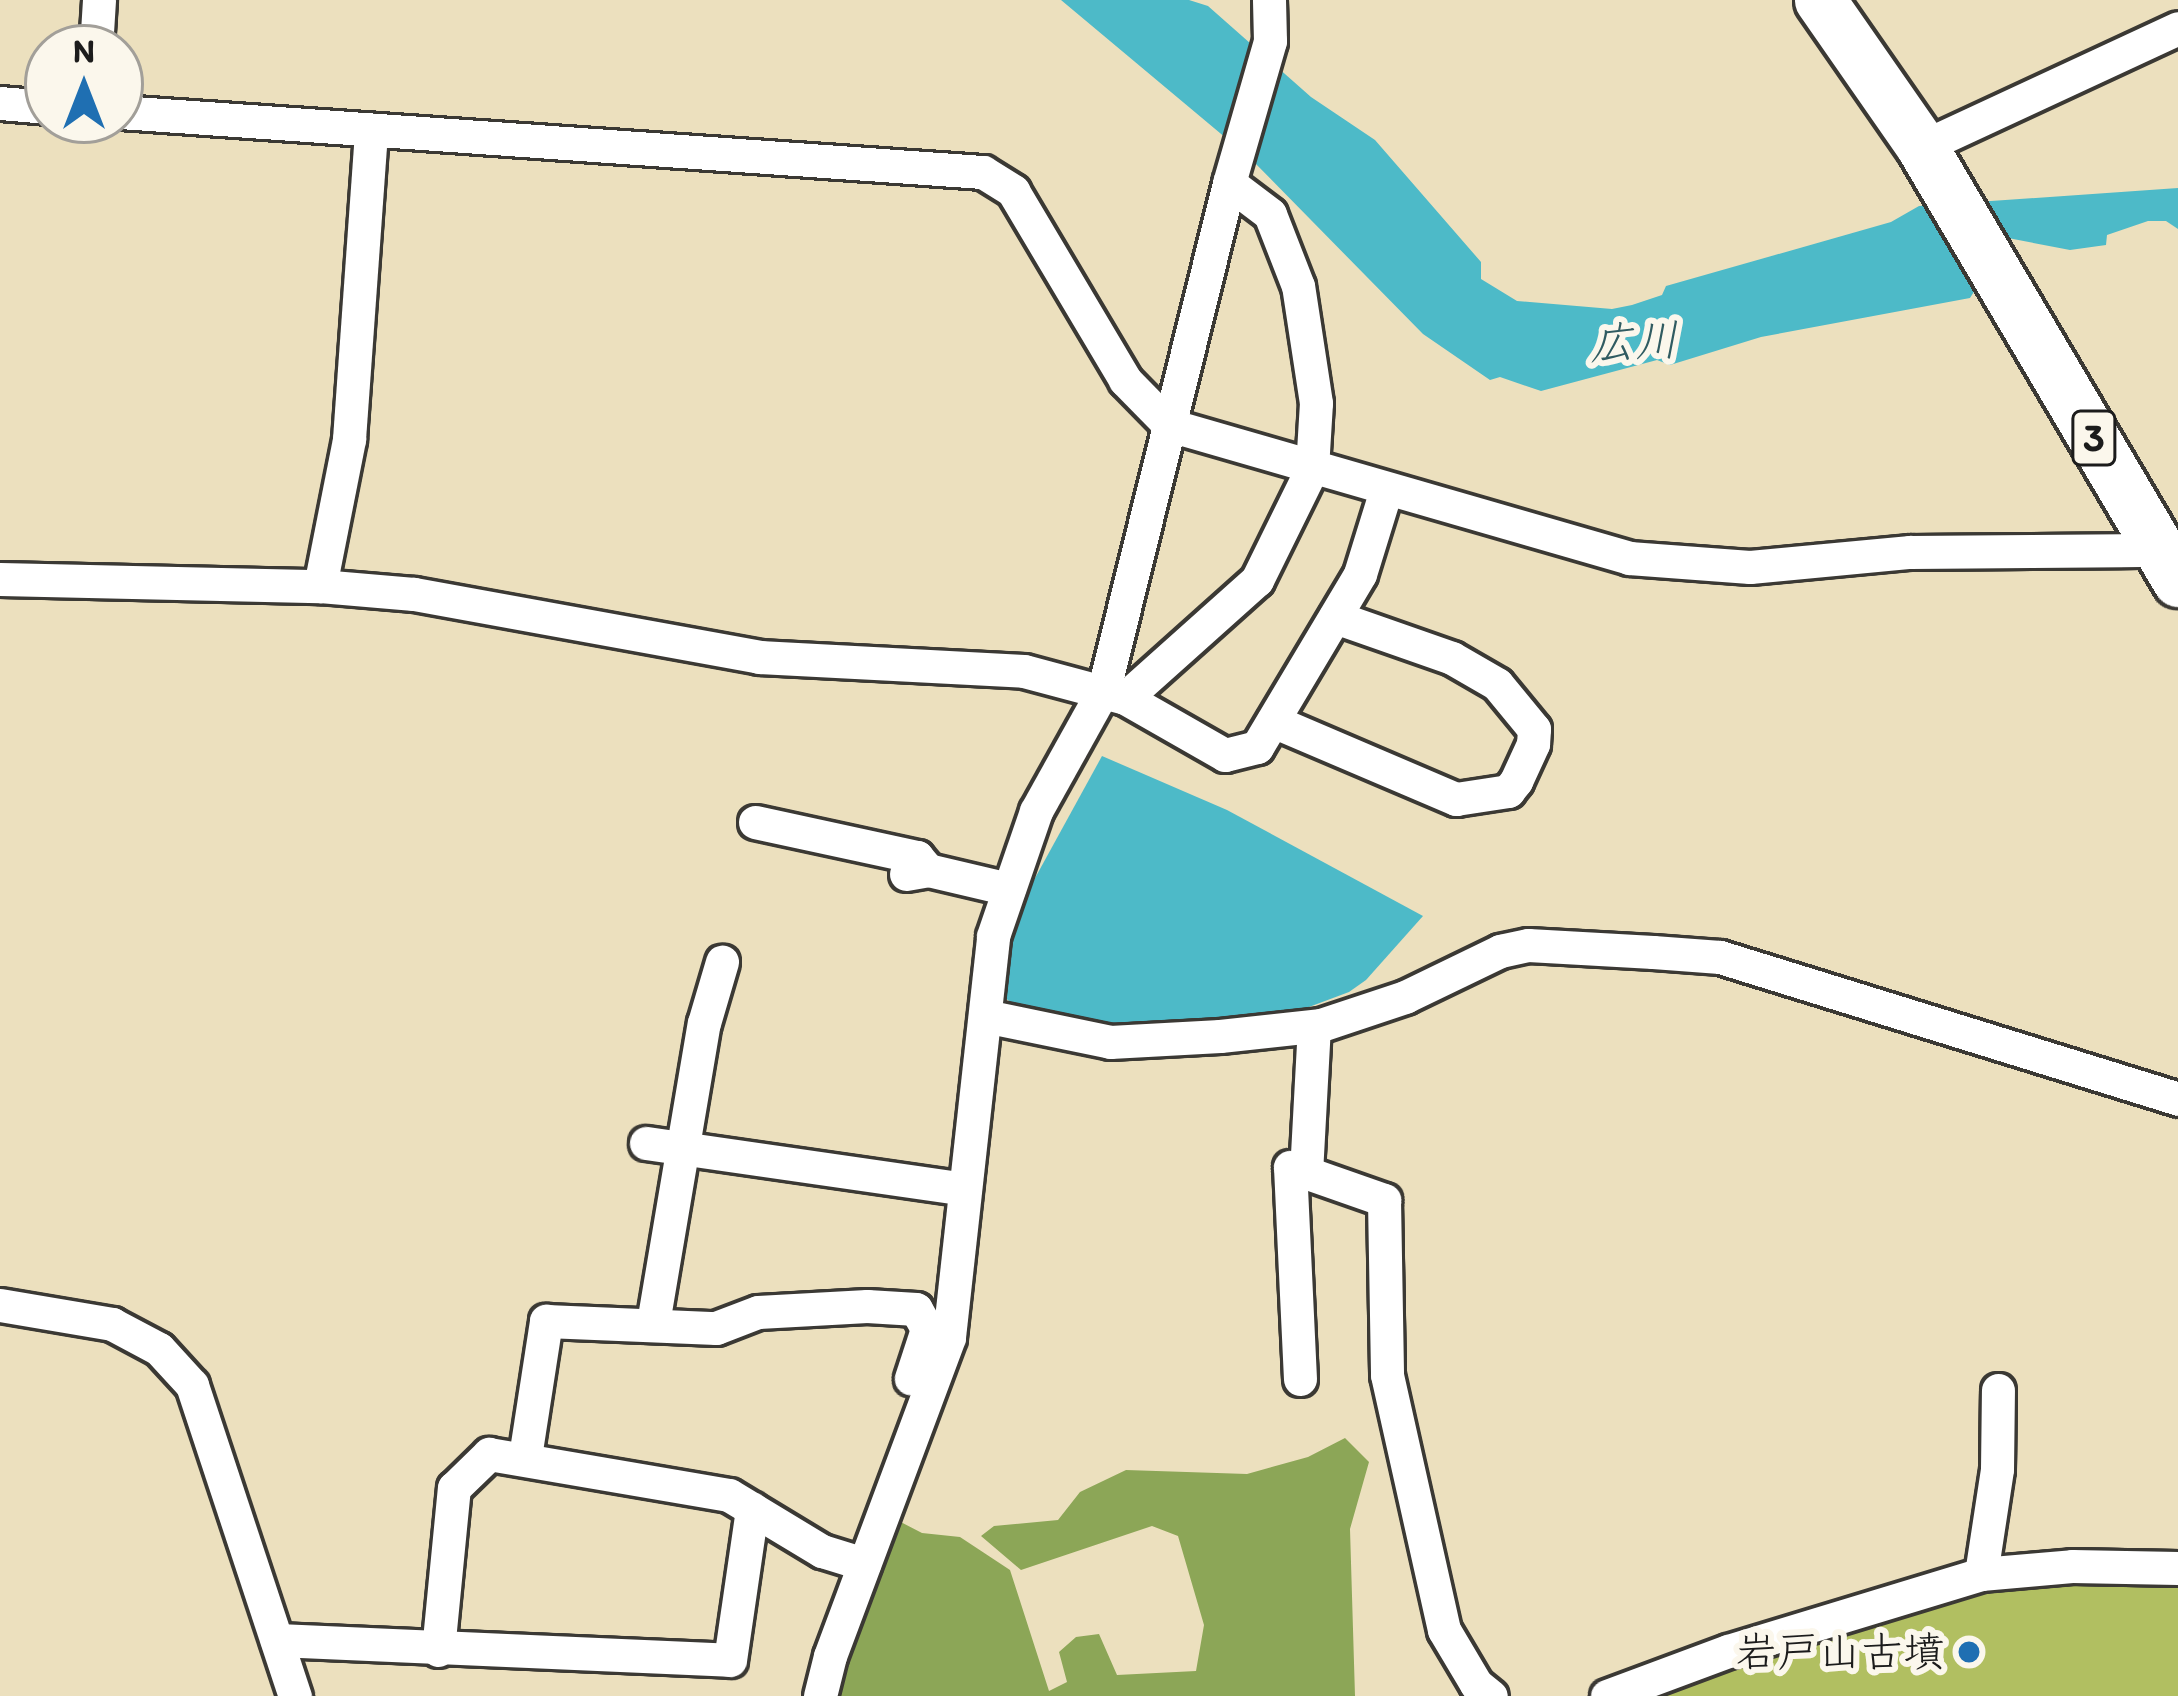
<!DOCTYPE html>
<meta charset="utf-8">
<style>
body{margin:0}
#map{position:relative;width:2178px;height:1696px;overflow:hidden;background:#ece0be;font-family:Itim,"Klee One",sans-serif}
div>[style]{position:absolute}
.green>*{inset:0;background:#b1bf61}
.forest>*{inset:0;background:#8ca657}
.water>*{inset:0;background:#4dbac8}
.roads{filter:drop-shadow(3px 0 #3b3934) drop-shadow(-3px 0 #3b3934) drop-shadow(0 3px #3b3934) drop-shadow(0 -3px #3b3934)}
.minor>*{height:33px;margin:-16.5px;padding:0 16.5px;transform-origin:16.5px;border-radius:16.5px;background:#fff}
.highway>*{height:51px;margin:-25.5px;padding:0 25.5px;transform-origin:25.5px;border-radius:25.5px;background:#fff}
.dots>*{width:33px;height:33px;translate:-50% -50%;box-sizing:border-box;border:6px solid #fbf7ec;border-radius:50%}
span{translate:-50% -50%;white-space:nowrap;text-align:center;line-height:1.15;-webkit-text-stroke:12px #fbf7ec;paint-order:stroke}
.shield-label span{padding:3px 9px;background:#fbf7ec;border:3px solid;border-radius:9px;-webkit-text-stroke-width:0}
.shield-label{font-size:39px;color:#1c1c1c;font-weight:700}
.poi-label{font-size:42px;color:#1c1c1c}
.right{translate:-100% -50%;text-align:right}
.water-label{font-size:45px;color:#305b61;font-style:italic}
.north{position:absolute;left:24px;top:24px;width:120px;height:120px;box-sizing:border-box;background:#fbf7ec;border:3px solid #a29f99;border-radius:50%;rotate:0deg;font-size:33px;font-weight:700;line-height:48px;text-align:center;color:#1c1c1c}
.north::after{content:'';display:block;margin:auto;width:42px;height:54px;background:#1f6fb2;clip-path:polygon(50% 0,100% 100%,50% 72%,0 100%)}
</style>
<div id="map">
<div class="green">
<i style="clip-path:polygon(2047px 1581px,2178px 1584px,2178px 1696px,1635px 1696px,1837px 1629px,1982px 1591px)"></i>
</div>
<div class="forest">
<i style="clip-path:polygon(1345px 1438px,1369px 1462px,1350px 1529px,1355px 1696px,836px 1696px,842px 1656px,891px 1517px,922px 1533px,960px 1537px,1010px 1570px,1049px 1691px,1067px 1682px,1059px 1652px,1076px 1637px,1099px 1634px,1117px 1675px,1196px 1671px,1204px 1625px,1178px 1536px,1152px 1526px,1021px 1570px,981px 1536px,994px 1526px,1058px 1520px,1080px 1492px,1126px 1470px,1247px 1474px,1308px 1457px)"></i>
</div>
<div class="water">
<i style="clip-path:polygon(1061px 0,1189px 0,1208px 6px,1311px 97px,1375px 140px,1481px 262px,1481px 279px,1517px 301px,1612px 309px,1632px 305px,1662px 295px,1666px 286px,1891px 222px,1919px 206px,2178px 188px,2178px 229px,2166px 221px,2148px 221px,2107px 235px,2106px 245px,2070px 250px,2008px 238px,1970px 298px,1761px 337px,1670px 365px,1657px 360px,1541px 391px,1500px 377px,1490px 380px,1423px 334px,1251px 159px)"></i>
<i style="clip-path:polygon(1102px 756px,1227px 810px,1423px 916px,1366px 980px,1349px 992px,1301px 1010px,1200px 1024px,1121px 1024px,1024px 1011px,1005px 998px,1012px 920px)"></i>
</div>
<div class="roads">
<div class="minor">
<i style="left:96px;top:48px;width:48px;rotate:-86.4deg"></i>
<i style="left:0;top:103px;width:48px;rotate:4.8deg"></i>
<i style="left:120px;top:112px;width:865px;rotate:3.98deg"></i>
<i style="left:983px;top:172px;width:36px;rotate:32deg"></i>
<i style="left:1013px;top:191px;width:220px;rotate:59.3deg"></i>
<i style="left:1125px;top:380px;width:63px;rotate:45.6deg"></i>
<i style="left:1169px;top:425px;width:479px;rotate:16.1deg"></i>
<i style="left:1629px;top:558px;width:121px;rotate:4.3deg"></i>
<i style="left:1750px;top:567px;width:161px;rotate:-5.4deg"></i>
<i style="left:1910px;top:552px;width:250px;rotate:-0.5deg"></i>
<i style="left:1922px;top:147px;width:282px;rotate:-24.9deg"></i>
<i style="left:0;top:579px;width:320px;rotate:1.3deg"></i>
<i style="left:320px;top:586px;width:94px;rotate:4.9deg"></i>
<i style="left:414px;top:594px;width:351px;rotate:10.3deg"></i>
<i style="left:759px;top:657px;width:265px;rotate:3deg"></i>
<i style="left:1024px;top:671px;width:105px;rotate:15deg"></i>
<i style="left:1125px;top:698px;width:115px;rotate:29.7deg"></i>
<i style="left:1225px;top:755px;width:33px;rotate:-14deg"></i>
<i style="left:1257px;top:747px;width:201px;rotate:-59.2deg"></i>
<i style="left:1360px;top:574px;width:88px;rotate:-72.8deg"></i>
<i style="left:320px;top:586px;width:150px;rotate:-78.8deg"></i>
<i style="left:349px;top:439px;width:310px;rotate:-85.9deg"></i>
<i style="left:1125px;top:698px;width:177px;rotate:-41.8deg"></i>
<i style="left:1257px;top:580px;width:125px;rotate:-63.8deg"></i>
<i style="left:1312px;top:468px;width:65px;rotate:-86.5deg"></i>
<i style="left:1316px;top:403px;width:118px;rotate:-98.7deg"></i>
<i style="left:1298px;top:286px;width:77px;rotate:-111.3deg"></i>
<i style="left:1270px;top:214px;width:51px;rotate:-142.9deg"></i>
<i style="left:1273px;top:721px;width:199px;rotate:23.1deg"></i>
<i style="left:1456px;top:799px;width:53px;rotate:-8.7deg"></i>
<i style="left:1508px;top:791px;width:13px;rotate:-51deg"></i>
<i style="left:1516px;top:781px;width:41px;rotate:-65.3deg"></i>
<i style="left:1533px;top:744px;width:15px;rotate:-86deg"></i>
<i style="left:1534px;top:729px;width:58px;rotate:-129.4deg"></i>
<i style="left:1497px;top:684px;width:52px;rotate:-150deg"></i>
<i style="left:1452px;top:658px;width:124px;rotate:-160.7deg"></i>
<i style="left:755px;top:822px;width:166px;rotate:12.2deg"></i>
<i style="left:917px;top:857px;width:17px;rotate:50deg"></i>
<i style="left:906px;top:874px;width:22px;rotate:-10deg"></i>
<i style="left:928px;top:870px;width:83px;rotate:13.2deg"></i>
<i style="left:985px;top:1016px;width:128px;rotate:11.7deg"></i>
<i style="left:1110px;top:1042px;width:110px;rotate:-3.1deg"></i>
<i style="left:1220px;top:1036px;width:102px;rotate:-6.2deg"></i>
<i style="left:1321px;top:1025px;width:89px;rotate:-18.4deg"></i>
<i style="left:1405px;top:997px;width:106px;rotate:-25.8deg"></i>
<i style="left:1500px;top:951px;width:29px;rotate:-12deg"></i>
<i style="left:1528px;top:945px;width:125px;rotate:3.2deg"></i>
<i style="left:1653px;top:952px;width:67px;rotate:4.3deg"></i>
<i style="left:1720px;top:957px;width:480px;rotate:17.2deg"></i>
<i style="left:646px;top:1143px;width:322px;rotate:8.2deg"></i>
<i style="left:1306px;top:1173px;width:147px;rotate:-86.9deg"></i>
<i style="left:0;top:1305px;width:114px;rotate:9.6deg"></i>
<i style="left:112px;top:1324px;width:53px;rotate:28deg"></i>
<i style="left:159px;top:1349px;width:49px;rotate:47.5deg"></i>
<i style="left:192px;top:1385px;width:328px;rotate:71.7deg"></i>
<i style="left:653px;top:1323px;width:304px;rotate:-80.4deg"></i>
<i style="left:704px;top:1023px;width:64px;rotate:-73.6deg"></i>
<i style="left:1300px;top:1379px;width:212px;rotate:-92.7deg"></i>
<i style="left:1290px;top:1167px;width:100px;rotate:19.3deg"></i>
<i style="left:1384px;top:1200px;width:175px;rotate:89deg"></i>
<i style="left:1387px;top:1375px;width:261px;rotate:77.4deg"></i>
<i style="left:1444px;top:1630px;width:63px;rotate:59.3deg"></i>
<i style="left:1476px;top:1684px;width:19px;rotate:39deg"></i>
<i style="left:525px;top:1457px;width:138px;rotate:-81.2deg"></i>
<i style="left:546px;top:1321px;width:170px;rotate:2.4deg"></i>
<i style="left:716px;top:1328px;width:45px;rotate:-20.9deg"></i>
<i style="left:758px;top:1312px;width:109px;rotate:-3.2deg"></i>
<i style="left:867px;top:1306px;width:49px;rotate:3.5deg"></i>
<i style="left:916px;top:1309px;width:23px;rotate:61deg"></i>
<i style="left:927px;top:1329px;width:52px;rotate:108.1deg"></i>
<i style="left:1981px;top:1574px;width:106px;rotate:-81.3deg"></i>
<i style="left:1997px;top:1469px;width:79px;rotate:-89.3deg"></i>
<i style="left:277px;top:1640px;width:453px;rotate:2.5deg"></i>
<i style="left:730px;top:1660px;width:153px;rotate:-81.7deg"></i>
<i style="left:438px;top:1650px;width:163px;rotate:-84.4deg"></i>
<i style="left:454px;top:1488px;width:49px;rotate:-44.2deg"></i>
<i style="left:489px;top:1454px;width:243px;rotate:9.7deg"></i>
<i style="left:729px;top:1495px;width:109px;rotate:31.1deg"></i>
<i style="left:822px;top:1551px;width:44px;rotate:17.2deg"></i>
<i style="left:820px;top:1696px;width:41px;rotate:-76deg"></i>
<i style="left:830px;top:1656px;width:340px;rotate:-69.5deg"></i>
<i style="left:949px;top:1337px;width:403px;rotate:-83.7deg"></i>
<i style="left:993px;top:936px;width:132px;rotate:-71deg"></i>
<i style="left:1036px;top:811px;width:140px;rotate:-60.9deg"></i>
<i style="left:1104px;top:689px;width:521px;rotate:-76.12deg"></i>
<i style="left:1229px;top:183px;width:148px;rotate:-73.9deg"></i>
<i style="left:1270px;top:41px;width:41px;rotate:-91.4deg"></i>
<i style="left:1607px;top:1696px;width:129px;rotate:-20.4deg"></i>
<i style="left:1728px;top:1651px;width:264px;rotate:-16.9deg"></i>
<i style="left:1981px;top:1574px;width:91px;rotate:-5deg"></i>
<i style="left:2072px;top:1566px;width:106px;rotate:1.1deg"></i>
</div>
<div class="highway">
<i style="left:1820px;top:0;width:179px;rotate:55.2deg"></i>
<i style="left:1922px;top:147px;width:504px;rotate:59.47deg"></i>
</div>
</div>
<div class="dots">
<i style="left:1969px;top:1652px;background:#1f6fb2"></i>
</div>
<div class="shield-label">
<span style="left:2094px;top:438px">3</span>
</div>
<div class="poi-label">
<span class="right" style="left:1945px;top:1652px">岩戸山古墳</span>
</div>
<div class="water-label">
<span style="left:1634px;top:342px;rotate:-3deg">広川</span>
</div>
<div class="north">N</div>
</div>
